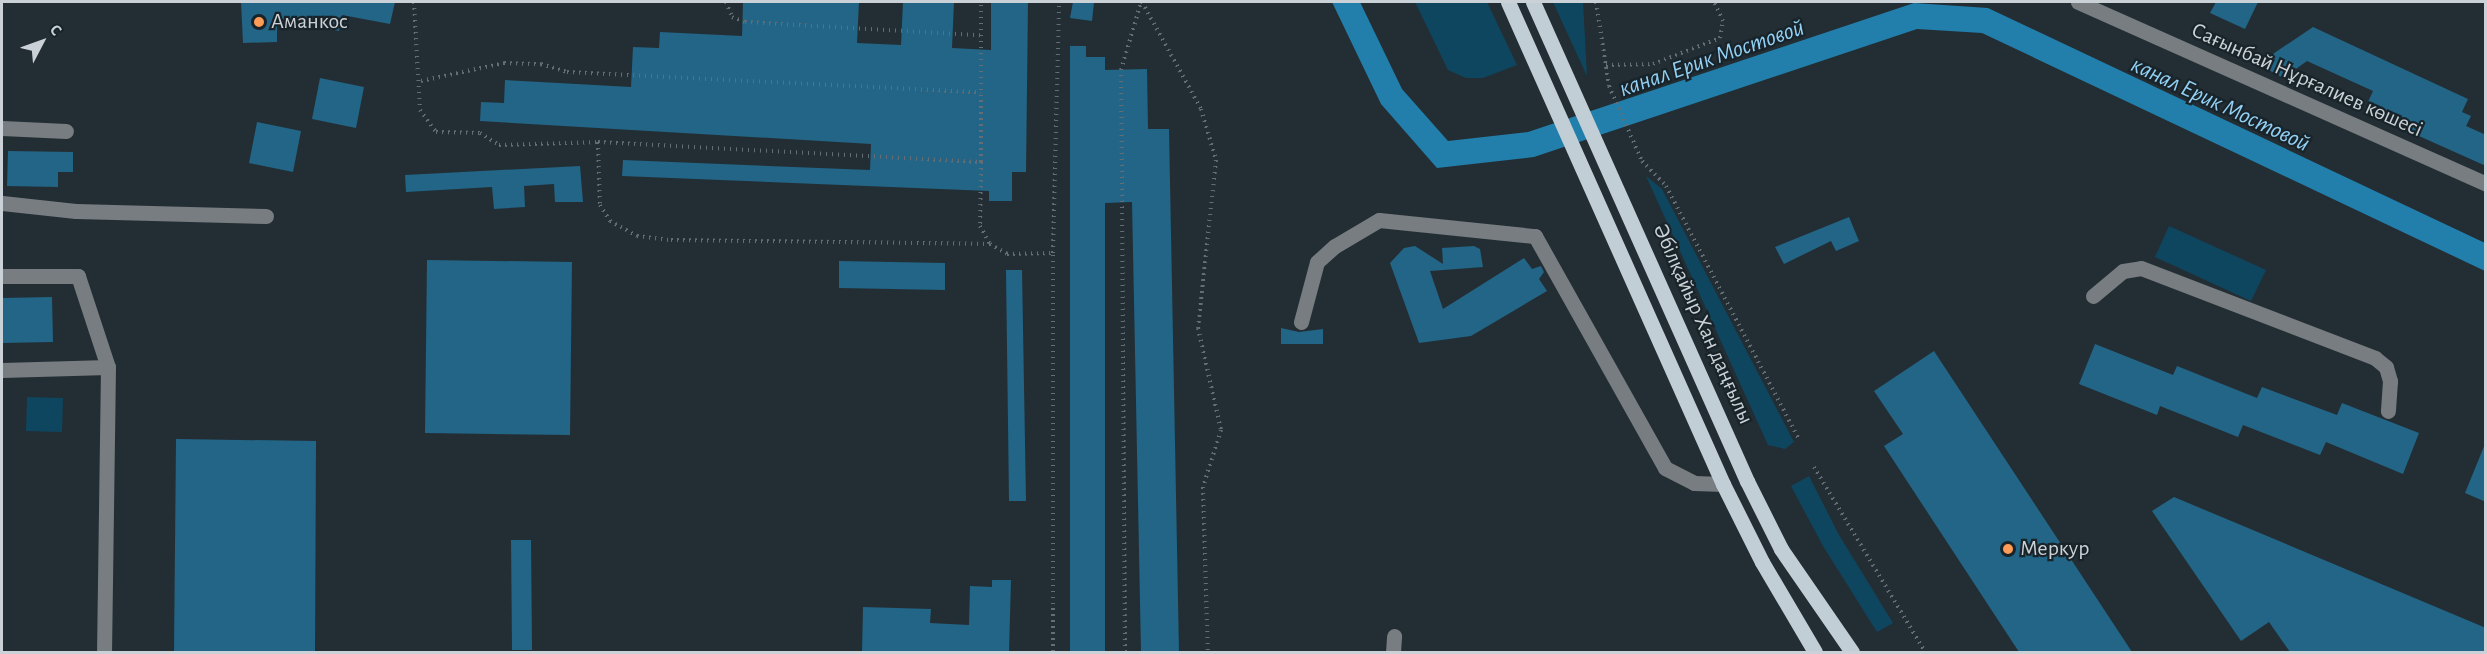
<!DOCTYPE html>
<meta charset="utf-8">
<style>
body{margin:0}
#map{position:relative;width:2487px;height:654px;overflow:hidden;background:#232e34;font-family:"Alegreya Sans",sans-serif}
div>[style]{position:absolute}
.green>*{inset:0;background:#0f465f}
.water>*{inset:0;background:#227eaa}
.building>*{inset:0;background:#226586}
.path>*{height:4px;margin-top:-2px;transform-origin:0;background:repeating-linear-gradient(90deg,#646d73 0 1.5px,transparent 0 6px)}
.minor>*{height:15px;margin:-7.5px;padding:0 7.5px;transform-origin:7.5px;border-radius:7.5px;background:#777d80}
.major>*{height:15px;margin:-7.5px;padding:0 7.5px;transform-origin:7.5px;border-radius:7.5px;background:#c2ced5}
.dots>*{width:16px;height:16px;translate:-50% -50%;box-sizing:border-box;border:3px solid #19242a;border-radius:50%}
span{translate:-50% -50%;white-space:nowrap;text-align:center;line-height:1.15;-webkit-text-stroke:4.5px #19242a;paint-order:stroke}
.poi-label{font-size:22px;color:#cbd2d7}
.left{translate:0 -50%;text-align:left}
.street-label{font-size:22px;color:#cbd2d7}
.water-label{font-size:24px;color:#92d1f5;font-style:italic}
.frame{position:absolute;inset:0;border:3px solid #cbd2d7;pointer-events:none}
.north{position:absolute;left:12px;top:12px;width:60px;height:60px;-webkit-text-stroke:4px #19242a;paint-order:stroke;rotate:49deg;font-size:16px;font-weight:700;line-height:24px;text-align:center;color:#cbd2d7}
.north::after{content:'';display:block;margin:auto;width:21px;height:27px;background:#cbd2d7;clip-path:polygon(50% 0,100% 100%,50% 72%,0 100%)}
</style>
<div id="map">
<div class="green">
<i style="clip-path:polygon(1415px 2px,1487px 2px,1517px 65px,1483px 78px,1466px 78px,1448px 70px)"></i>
<i style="clip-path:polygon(1553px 2px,1583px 2px,1587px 76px)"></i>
<i style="clip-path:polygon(1646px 176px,1662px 189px,1794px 442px,1785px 449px,1768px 445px)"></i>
<i style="clip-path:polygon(2169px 226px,2266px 270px,2251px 301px,2155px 257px)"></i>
<i style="clip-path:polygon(27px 397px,63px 398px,62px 432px,26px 431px)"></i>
<i style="clip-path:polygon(1809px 476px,1839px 535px,1893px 623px,1877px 632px,1823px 546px,1791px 486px)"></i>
</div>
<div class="water">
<i style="clip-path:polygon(1332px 2px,1360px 2px,1402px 89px,1448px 141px,1528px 132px,1914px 3px,1988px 8px,2485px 243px,2485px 271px,1982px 33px,1917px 29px,1534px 157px,1437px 168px,1381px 104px)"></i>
</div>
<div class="building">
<i style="clip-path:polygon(241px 2px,395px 2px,390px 24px,342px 15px,339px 31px,277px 18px,277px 42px,243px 43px)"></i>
<i style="clip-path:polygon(743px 2px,859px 2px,857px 43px,901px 45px,903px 2px,954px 2px,952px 48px,991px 50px,991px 2px,1028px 2px,1026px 172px,1012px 172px,1012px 201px,989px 201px,989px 191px,622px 176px,623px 160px,870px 170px,871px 144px,480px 121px,481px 102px,504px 103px,505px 80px,631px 87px,633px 47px,659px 48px,660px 32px,742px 36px)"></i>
<i style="clip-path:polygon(1073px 2px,1094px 2px,1092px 21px,1070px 18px)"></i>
<i style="clip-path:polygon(2216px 2px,2258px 2px,2245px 29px,2210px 13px)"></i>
<i style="clip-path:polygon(2313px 27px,2468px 99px,2462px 112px,2471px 116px,2466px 126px,2486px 135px,2486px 166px,2410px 132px,2415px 123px,2368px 102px,2373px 91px,2307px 61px,2283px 78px,2258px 64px)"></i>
<i style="clip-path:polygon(1070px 46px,1086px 46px,1086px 57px,1105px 57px,1105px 70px,1147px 69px,1148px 129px,1169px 129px,1179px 652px,1141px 652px,1132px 202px,1105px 203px,1105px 652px,1070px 652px)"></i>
<i style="clip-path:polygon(320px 78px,364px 87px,356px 128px,312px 119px)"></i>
<i style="clip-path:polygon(257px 122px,301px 131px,293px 172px,249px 163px)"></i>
<i style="clip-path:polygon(8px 151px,73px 152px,73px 172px,58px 172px,58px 187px,7px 186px)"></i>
<i style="clip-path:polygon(580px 166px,583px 202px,555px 202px,554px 184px,524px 186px,525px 207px,494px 209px,492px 187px,406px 192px,405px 175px)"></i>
<i style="clip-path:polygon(1849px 217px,1859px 241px,1836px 251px,1831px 241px,1784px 264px,1775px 247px)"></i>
<i style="clip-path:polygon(1415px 246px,1443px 264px,1442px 248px,1474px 246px,1480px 249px,1483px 267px,1430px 271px,1443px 309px,1524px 258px,1532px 269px,1541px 266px,1544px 272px,1539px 279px,1547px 291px,1471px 336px,1419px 343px,1390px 263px,1404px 248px)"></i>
<i style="clip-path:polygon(427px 260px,572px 262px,570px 435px,425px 433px)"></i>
<i style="clip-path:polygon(839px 261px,945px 263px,945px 290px,839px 288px)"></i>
<i style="clip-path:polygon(1006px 270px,1022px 270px,1026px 501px,1009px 501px)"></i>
<i style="clip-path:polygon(52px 297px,53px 342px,2px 343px,2px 298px)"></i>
<i style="clip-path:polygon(1281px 328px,1299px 332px,1323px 329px,1323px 344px,1281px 344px)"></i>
<i style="clip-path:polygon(2095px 344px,2173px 375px,2177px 366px,2257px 398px,2262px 387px,2337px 415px,2342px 403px,2419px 433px,2403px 474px,2326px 442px,2320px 455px,2243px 425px,2238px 437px,2160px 406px,2157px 415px,2079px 384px)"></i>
<i style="clip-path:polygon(1934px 351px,2132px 652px,2019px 652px,1884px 446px,1903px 434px,1874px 391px)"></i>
<i style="clip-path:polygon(176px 439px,316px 441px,315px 652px,174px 652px)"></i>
<i style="clip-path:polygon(2485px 444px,2486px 444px,2486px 502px,2465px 493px)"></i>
<i style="clip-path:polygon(2174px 497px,2486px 628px,2486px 652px,2290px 652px,2269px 622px,2241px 641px,2152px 511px)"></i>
<i style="clip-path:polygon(511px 540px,531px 540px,532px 650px,512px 650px)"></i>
<i style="clip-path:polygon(992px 580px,1011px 580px,1009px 652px,862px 652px,863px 607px,931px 609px,930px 623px,969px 625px,970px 586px,992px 587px)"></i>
</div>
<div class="path">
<i style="left:414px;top:2px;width:108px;rotate:86.8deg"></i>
<i style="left:420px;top:110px;width:27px;rotate:54deg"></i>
<i style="left:436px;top:132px;width:44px;rotate:1.3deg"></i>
<i style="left:480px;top:133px;width:22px;rotate:32deg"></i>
<i style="left:499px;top:145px;width:99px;rotate:-1.7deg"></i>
<i style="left:598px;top:142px;width:384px;rotate:3deg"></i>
<i style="left:981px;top:162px;width:64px;rotate:90.9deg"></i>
<i style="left:980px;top:226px;width:21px;rotate:61deg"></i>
<i style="left:990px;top:244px;width:20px;rotate:30deg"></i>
<i style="left:1007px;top:254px;width:46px;rotate:-1.2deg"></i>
<i style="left:726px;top:2px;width:16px;rotate:68deg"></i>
<i style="left:732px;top:17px;width:14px;rotate:21deg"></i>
<i style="left:745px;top:22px;width:236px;rotate:3.2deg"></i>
<i style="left:1142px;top:2px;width:122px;rotate:61.1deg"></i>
<i style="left:1201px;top:109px;width:53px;rotate:73.6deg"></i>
<i style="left:1216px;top:160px;width:169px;rotate:96.1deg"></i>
<i style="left:1198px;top:328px;width:105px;rotate:77.3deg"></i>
<i style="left:1221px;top:430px;width:60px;rotate:107.5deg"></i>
<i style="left:1203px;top:487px;width:165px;rotate:88.3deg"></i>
<i style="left:1596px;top:2px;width:85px;rotate:81.2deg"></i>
<i style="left:1609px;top:86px;width:82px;rotate:66.3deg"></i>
<i style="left:1642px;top:161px;width:35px;rotate:46deg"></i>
<i style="left:1666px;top:186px;width:286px;rotate:62.3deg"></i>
<i style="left:1606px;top:65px;width:47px;rotate:-1.2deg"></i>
<i style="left:1653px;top:64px;width:72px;rotate:-21.2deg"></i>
<i style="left:1720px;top:38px;width:17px;rotate:-80deg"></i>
<i style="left:1723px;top:21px;width:21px;rotate:-115deg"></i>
<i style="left:421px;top:81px;width:85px;rotate:-12.2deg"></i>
<i style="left:504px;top:63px;width:37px;rotate:2deg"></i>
<i style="left:541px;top:64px;width:27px;rotate:17deg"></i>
<i style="left:567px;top:72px;width:414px;rotate:2.8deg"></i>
<i style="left:598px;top:142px;width:63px;rotate:88.2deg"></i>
<i style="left:600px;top:205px;width:19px;rotate:58deg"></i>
<i style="left:610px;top:221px;width:31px;rotate:29deg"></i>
<i style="left:637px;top:236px;width:34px;rotate:7deg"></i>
<i style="left:671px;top:240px;width:319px;rotate:0.7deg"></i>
<i style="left:981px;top:162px;width:160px;rotate:-90deg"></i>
<i style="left:1814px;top:467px;width:216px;rotate:59deg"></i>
<i style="left:1053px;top:652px;width:399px;rotate:-90deg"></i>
<i style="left:1053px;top:253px;width:251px;rotate:-88.6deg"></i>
<i style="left:1125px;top:652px;width:582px;rotate:-90.39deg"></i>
<i style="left:1121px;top:70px;width:71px;rotate:-73.6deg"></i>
</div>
<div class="minor">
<i style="left:2078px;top:2px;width:447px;rotate:24deg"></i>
<i style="left:2px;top:128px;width:64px;rotate:2.7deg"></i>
<i style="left:2px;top:203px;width:74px;rotate:6.2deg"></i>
<i style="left:76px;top:211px;width:190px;rotate:1.5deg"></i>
<i style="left:2px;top:276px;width:76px"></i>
<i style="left:78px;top:276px;width:96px;rotate:71.8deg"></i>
<i style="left:108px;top:367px;width:285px;rotate:90.8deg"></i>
<i style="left:2093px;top:296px;width:39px;rotate:-40deg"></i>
<i style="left:2123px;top:271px;width:18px;rotate:-9deg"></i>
<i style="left:2141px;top:268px;width:251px;rotate:21deg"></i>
<i style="left:2375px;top:358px;width:14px;rotate:39deg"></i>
<i style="left:2386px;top:367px;width:15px;rotate:74deg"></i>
<i style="left:2390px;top:381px;width:30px;rotate:94deg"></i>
<i style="left:1301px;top:322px;width:62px;rotate:-75.1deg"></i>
<i style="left:1317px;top:262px;width:24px;rotate:-42deg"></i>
<i style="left:1335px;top:246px;width:51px;rotate:-30.6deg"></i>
<i style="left:1379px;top:220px;width:157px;rotate:5.9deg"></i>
<i style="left:1535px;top:236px;width:266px;rotate:60.7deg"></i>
<i style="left:1665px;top:468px;width:33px;rotate:27deg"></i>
<i style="left:1694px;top:483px;width:29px;rotate:2deg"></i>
<i style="left:2px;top:370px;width:106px;rotate:-1.6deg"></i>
<i style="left:1393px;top:652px;width:16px;rotate:-86deg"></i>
</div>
<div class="major">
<i style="left:1508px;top:2px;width:528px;rotate:65.96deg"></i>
<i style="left:1723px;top:484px;width:87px;rotate:63.4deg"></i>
<i style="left:1762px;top:562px;width:104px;rotate:59.5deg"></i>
<i style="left:1533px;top:2px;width:525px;rotate:65.93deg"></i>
<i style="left:1747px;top:481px;width:76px;rotate:63.4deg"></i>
<i style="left:1781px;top:549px;width:125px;rotate:55.4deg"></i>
</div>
<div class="dots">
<i style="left:259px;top:22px;background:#fd9c56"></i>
<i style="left:2008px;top:549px;background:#fd9c56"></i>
</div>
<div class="poi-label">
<span class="left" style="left:271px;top:22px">Аманкос</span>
<span class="left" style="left:2020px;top:549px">Меркур</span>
</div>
<div class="street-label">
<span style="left:2307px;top:80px;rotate:24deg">Сағынбай Нұрғалиев көшесі</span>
<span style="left:1703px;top:324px;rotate:66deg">Әбілқайыр Хан даңғылы</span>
</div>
<div class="water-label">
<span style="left:1712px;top:59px;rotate:-19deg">канал Ерик Мостовой</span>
<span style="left:2220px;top:105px;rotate:25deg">канал Ерик Мостовой</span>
</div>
<div class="frame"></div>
<div class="north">С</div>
</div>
